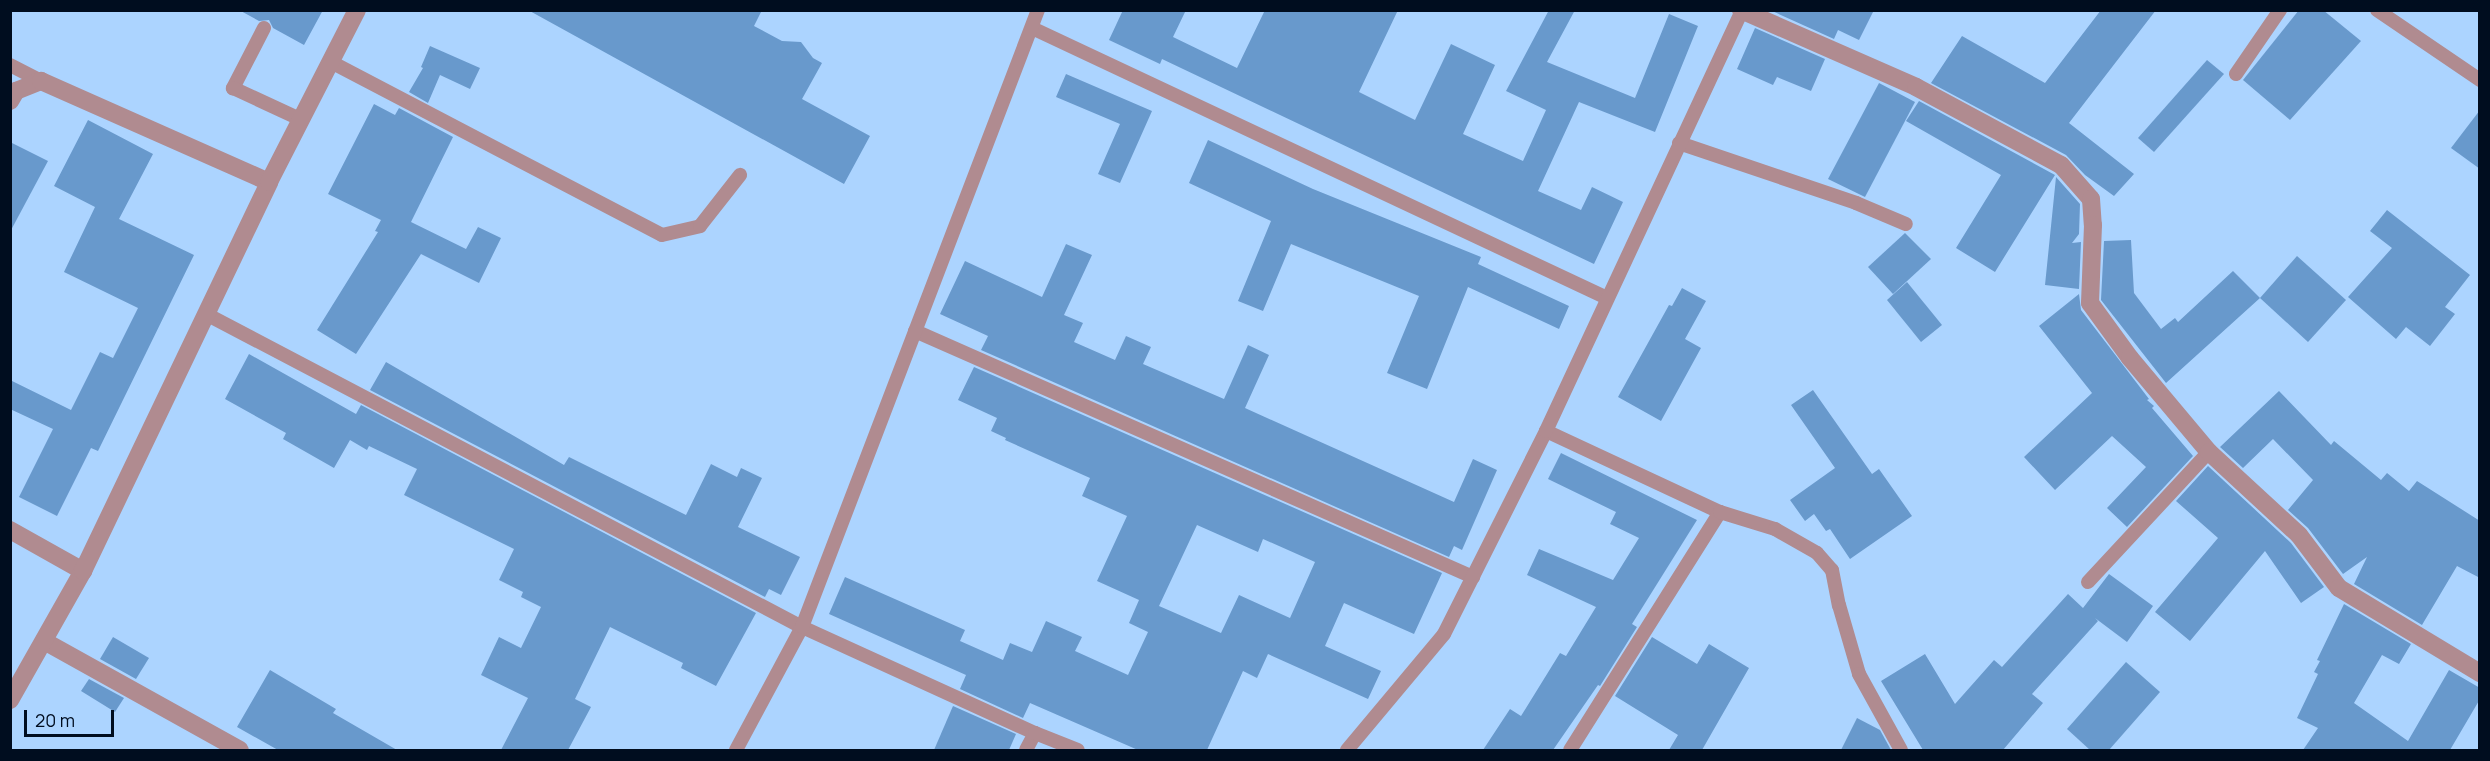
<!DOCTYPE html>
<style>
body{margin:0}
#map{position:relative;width:2490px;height:761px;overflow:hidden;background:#acd4ff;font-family:Manrope,sans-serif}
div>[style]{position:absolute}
.building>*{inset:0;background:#6899cc}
.service>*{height:14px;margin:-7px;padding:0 7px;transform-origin:7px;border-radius:7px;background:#b08b90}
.minor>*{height:18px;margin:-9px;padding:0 9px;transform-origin:9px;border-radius:9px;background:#b08b90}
.tertiary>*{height:18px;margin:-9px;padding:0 9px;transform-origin:9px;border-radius:9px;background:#b08b90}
span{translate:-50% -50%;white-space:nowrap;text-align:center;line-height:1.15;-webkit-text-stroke:4.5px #acd4ff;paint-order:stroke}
.frame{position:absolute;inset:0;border:12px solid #000d1f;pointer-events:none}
.scale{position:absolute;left:24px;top:710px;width:90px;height:27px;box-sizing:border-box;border:3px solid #000d1f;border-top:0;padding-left:8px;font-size:18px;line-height:21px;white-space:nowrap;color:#000d1f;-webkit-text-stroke:4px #acd4ff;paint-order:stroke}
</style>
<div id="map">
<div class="building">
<i style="clip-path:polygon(239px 10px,323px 10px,304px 45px,273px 28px,269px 20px,259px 21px)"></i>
<i style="clip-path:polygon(528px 10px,762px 10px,754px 26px,782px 41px,801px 42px,813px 58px,822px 63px,802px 99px,870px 136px,844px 184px)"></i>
<i style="clip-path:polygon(1123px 10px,1186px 10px,1173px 37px,1237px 68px,1265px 10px,1398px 10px,1359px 92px,1415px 120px,1451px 44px,1495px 65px,1463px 134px,1523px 161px,1546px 110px,1506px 91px,1549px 10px,1575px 10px,1547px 62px,1635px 98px,1669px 14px,1698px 26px,1655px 132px,1579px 102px,1538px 191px,1581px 210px,1592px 187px,1623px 202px,1594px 264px,1162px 59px,1160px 64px,1109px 40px)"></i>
<i style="clip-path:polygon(1770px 10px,1874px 10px,1859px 40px,1838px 30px,1834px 39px)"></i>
<i style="clip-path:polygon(2101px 10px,2156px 10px,2069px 123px,2134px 174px,2114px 196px,2085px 175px,2066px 155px,1931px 83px,1962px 36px,2045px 83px)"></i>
<i style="clip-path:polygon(2299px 10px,2323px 10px,2361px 41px,2290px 120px,2243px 80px)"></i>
<i style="clip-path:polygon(1755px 28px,1825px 59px,1811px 91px,1777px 77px,1773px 85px,1737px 69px)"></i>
<i style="clip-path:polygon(430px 46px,480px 68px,470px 89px,440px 75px,428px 103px,409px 92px,423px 68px,421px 67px)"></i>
<i style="clip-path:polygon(2207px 60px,2224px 74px,2154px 152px,2138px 138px)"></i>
<i style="clip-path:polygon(1066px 74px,1152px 111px,1120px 183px,1098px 174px,1120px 124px,1056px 97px)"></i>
<i style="clip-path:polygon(1879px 83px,1915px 102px,1865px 197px,1828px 179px)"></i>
<i style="clip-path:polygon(1919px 101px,2055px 175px,1995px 272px,1956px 248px,2001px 175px,1906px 121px)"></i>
<i style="clip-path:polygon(374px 104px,395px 115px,399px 108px,453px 137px,411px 222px,466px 249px,478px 227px,501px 238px,479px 283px,421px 254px,356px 354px,317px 330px,378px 232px,375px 231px,381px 220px,328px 194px)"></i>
<i style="clip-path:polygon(2480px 110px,2480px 169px,2451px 148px)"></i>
<i style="clip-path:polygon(88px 120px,153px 154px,119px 219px,194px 255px,98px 451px,91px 448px,57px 516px,19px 497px,53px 429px,10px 409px,10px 380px,71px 410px,100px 352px,113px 358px,138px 308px,64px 272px,95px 207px,54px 186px)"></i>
<i style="clip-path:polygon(1208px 140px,1313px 189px,1481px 257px,1478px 264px,1569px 306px,1559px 329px,1468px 287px,1427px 389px,1387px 373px,1419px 296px,1291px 244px,1263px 311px,1238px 301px,1271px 221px,1189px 183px)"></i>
<i style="clip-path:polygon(10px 142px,48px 161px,10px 232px)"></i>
<i style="clip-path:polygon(2056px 177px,2080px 204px,2079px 234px,2072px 243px,2081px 242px,2079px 289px,2045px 285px)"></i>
<i style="clip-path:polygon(2387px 210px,2470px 275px,2445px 307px,2455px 314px,2430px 346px,2406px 327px,2396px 339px,2348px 297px,2392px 248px,2370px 231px)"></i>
<i style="clip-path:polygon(1905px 233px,1931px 259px,1893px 294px,1868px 267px)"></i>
<i style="clip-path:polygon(2131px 240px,2134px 293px,2161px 329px,2175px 318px,2178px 322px,2233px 271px,2260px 298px,2166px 383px,2101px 300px,2104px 241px)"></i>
<i style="clip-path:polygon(1066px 244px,1092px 255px,1064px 315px,1083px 323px,1074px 342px,1115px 360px,1126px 336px,1151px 347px,1143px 364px,1224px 399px,1248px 345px,1269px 355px,1245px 408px,1454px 502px,1473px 459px,1497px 470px,1462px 550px,1454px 546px,1449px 557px,981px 350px,988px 336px,940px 314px,965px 261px,1042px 297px)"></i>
<i style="clip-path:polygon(2297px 256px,2346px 300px,2308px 342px,2260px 298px)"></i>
<i style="clip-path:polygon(1907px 282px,1942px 325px,1921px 342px,1887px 300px)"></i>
<i style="clip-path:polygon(1682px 288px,1706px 301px,1685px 339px,1701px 348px,1661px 421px,1618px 397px,1669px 305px,1672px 306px)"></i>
<i style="clip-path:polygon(2079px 294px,2081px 310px,2149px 399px,2147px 400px,2154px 406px,2152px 408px,2193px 456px,2127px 527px,2107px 508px,2146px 467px,2112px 436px,2055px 490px,2024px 457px,2092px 393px,2039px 326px)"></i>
<i style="clip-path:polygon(249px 354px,356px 414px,361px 405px,756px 613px,716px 686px,681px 668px,683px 663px,610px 627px,575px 699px,591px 707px,568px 750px,501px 750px,528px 698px,481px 675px,499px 637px,521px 648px,541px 607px,521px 597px,523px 592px,499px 580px,514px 549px,404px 495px,417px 469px,369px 446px,367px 450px,350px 440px,334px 468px,283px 439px,286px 433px,225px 399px)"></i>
<i style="clip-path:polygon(386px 362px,564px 465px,569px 457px,686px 515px,711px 464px,737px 477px,741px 468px,762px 478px,738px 527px,800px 557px,781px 595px,769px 589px,765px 597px,370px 390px)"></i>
<i style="clip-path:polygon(evenodd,974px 367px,1442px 573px,1414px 634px,1344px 603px,1325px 646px,1381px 671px,1368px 699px,1268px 654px,1257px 678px,1243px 671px,1207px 750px,1138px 750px,1030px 703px,1023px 718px,960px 689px,966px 675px,829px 614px,845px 577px,965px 630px,960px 641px,1003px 660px,1010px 643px,1032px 652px,1046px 621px,1082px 637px,1075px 651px,1128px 675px,1148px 632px,1129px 623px,1139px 600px,1097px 581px,1127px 516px,1082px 496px,1090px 478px,1005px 440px,1006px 438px,991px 431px,997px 418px,958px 400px,974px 367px,1197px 525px,1258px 552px,1263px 539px,1315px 562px,1290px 618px,1239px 595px,1221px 633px,1159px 606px,1197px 525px)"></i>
<i style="clip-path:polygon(1813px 390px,1872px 474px,1879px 469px,1912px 516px,1850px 559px,1830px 529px,1826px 531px,1814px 514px,1805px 521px,1790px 500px,1835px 468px,1791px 405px)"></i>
<i style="clip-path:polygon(2279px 391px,2331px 445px,2334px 441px,2381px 480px,2387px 473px,2409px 491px,2417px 481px,2480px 521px,2480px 578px,2457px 566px,2422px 625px,2354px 584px,2367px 557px,2343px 574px,2308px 528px,2288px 510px,2313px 480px,2273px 439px,2243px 468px,2220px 447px)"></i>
<i style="clip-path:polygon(1561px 453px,1697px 520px,1632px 624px,1637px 627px,1600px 686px,1598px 685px,1553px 750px,1483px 750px,1510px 709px,1521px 716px,1560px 653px,1566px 656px,1596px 607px,1527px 575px,1539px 549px,1613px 580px,1639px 538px,1610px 524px,1616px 512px,1548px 479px)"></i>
<i style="clip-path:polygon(2208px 466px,2291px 543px,2324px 587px,2301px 603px,2265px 551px,2190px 641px,2155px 612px,2218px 538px,2176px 501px)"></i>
<i style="clip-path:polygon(2109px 574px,2153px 606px,2127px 642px,2095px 618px,2098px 621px,2032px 694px,2043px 703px,2003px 750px,1923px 750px,1881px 681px,1925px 654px,1955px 704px,1994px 660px,2002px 667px,2068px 594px,2083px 608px)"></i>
<i style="clip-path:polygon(2344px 604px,2411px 644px,2399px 664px,2382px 655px,2354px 703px,2408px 741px,2449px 670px,2480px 688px,2480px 699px,2450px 750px,2303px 750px,2318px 728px,2297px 718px,2318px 674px,2314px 672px,2320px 661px,2317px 660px)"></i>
<i style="clip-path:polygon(113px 637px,149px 658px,136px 679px,100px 659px)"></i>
<i style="clip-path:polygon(1652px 637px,1697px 664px,1709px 644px,1749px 668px,1702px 750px,1669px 750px,1678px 735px,1615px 696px)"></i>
<i style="clip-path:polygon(2126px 662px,2160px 692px,2109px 750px,2090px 750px,2067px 729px)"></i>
<i style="clip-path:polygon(270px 670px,336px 709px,333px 713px,397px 750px,278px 750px,237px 727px)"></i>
<i style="clip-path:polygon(89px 679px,124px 698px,115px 712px,81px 691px)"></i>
<i style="clip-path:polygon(953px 706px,1016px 734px,1009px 750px,934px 750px)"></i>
<i style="clip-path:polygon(1857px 718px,1880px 730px,1891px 750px,1841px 750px)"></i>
</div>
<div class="service">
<i style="left:2377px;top:10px;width:125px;rotate:34.2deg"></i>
<i style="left:264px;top:28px;width:68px;rotate:117.3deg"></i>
<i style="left:233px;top:88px;width:74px;rotate:24.8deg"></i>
<i style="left:1032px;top:28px;width:635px;rotate:25.15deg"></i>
<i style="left:331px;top:62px;width:373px;rotate:27.6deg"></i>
<i style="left:662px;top:235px;width:39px;rotate:-13deg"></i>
<i style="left:700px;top:226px;width:65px;rotate:-51.9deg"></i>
<i style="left:10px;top:65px;width:35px;rotate:27deg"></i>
<i style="left:2236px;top:74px;width:78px;rotate:-55.5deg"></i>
<i style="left:1679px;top:143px;width:187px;rotate:18.7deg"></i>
<i style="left:1856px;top:203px;width:54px;rotate:22.8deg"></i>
<i style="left:206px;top:314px;width:673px;rotate:27.71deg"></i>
<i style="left:802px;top:627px;width:256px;rotate:24.5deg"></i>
<i style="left:1035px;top:733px;width:19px;rotate:118deg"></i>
<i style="left:915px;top:331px;width:610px;rotate:23.79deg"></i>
<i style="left:1546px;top:431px;width:192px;rotate:25deg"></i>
<i style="left:1720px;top:512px;width:281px;rotate:122.2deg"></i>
<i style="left:1720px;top:512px;width:58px;rotate:17.2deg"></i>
<i style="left:1775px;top:529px;width:48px;rotate:29.7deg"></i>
<i style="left:1817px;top:553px;width:23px;rotate:49deg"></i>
<i style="left:1832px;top:570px;width:36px;rotate:79deg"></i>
<i style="left:1839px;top:605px;width:72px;rotate:73.8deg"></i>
<i style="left:1859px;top:674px;width:87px;rotate:61.1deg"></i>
<i style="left:2088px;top:582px;width:178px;rotate:-47.1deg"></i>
<i style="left:1035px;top:733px;width:46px;rotate:21.6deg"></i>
<i style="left:736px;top:750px;width:140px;rotate:-61.8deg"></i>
<i style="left:802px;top:627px;width:661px;rotate:-69.07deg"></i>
<i style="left:1347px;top:750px;width:151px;rotate:-50.1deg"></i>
<i style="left:1444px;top:634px;width:227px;rotate:-63.3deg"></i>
<i style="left:1546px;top:431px;width:462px;rotate:-65deg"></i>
</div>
<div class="minor">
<i style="left:1741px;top:10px;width:191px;rotate:23.7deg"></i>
<i style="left:1916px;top:87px;width:165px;rotate:28.3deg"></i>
<i style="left:2061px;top:165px;width:45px;rotate:48.6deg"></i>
<i style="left:2091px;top:199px;width:26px;rotate:86deg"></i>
<i style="left:2093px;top:225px;width:78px;rotate:92.2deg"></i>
<i style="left:2090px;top:303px;width:68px;rotate:54deg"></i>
<i style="left:2130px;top:358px;width:123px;rotate:50deg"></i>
<i style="left:2209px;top:452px;width:122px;rotate:42.7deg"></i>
<i style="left:2299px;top:535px;width:66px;rotate:53deg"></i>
<i style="left:2339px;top:588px;width:165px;rotate:31.1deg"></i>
<i style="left:10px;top:101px;width:12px;rotate:-59deg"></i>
<i style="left:16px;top:91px;width:27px;rotate:-22deg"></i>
<i style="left:41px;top:81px;width:249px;rotate:23.9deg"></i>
<i style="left:10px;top:530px;width:84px;rotate:29.3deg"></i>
<i style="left:44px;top:641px;width:224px;rotate:29.1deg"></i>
</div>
<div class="tertiary">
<i style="left:10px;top:700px;width:148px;rotate:-60.5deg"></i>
<i style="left:83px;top:571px;width:431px;rotate:-64.4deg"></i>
<i style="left:269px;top:182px;width:193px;rotate:-62.9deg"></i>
</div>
<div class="frame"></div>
<div class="scale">20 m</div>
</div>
